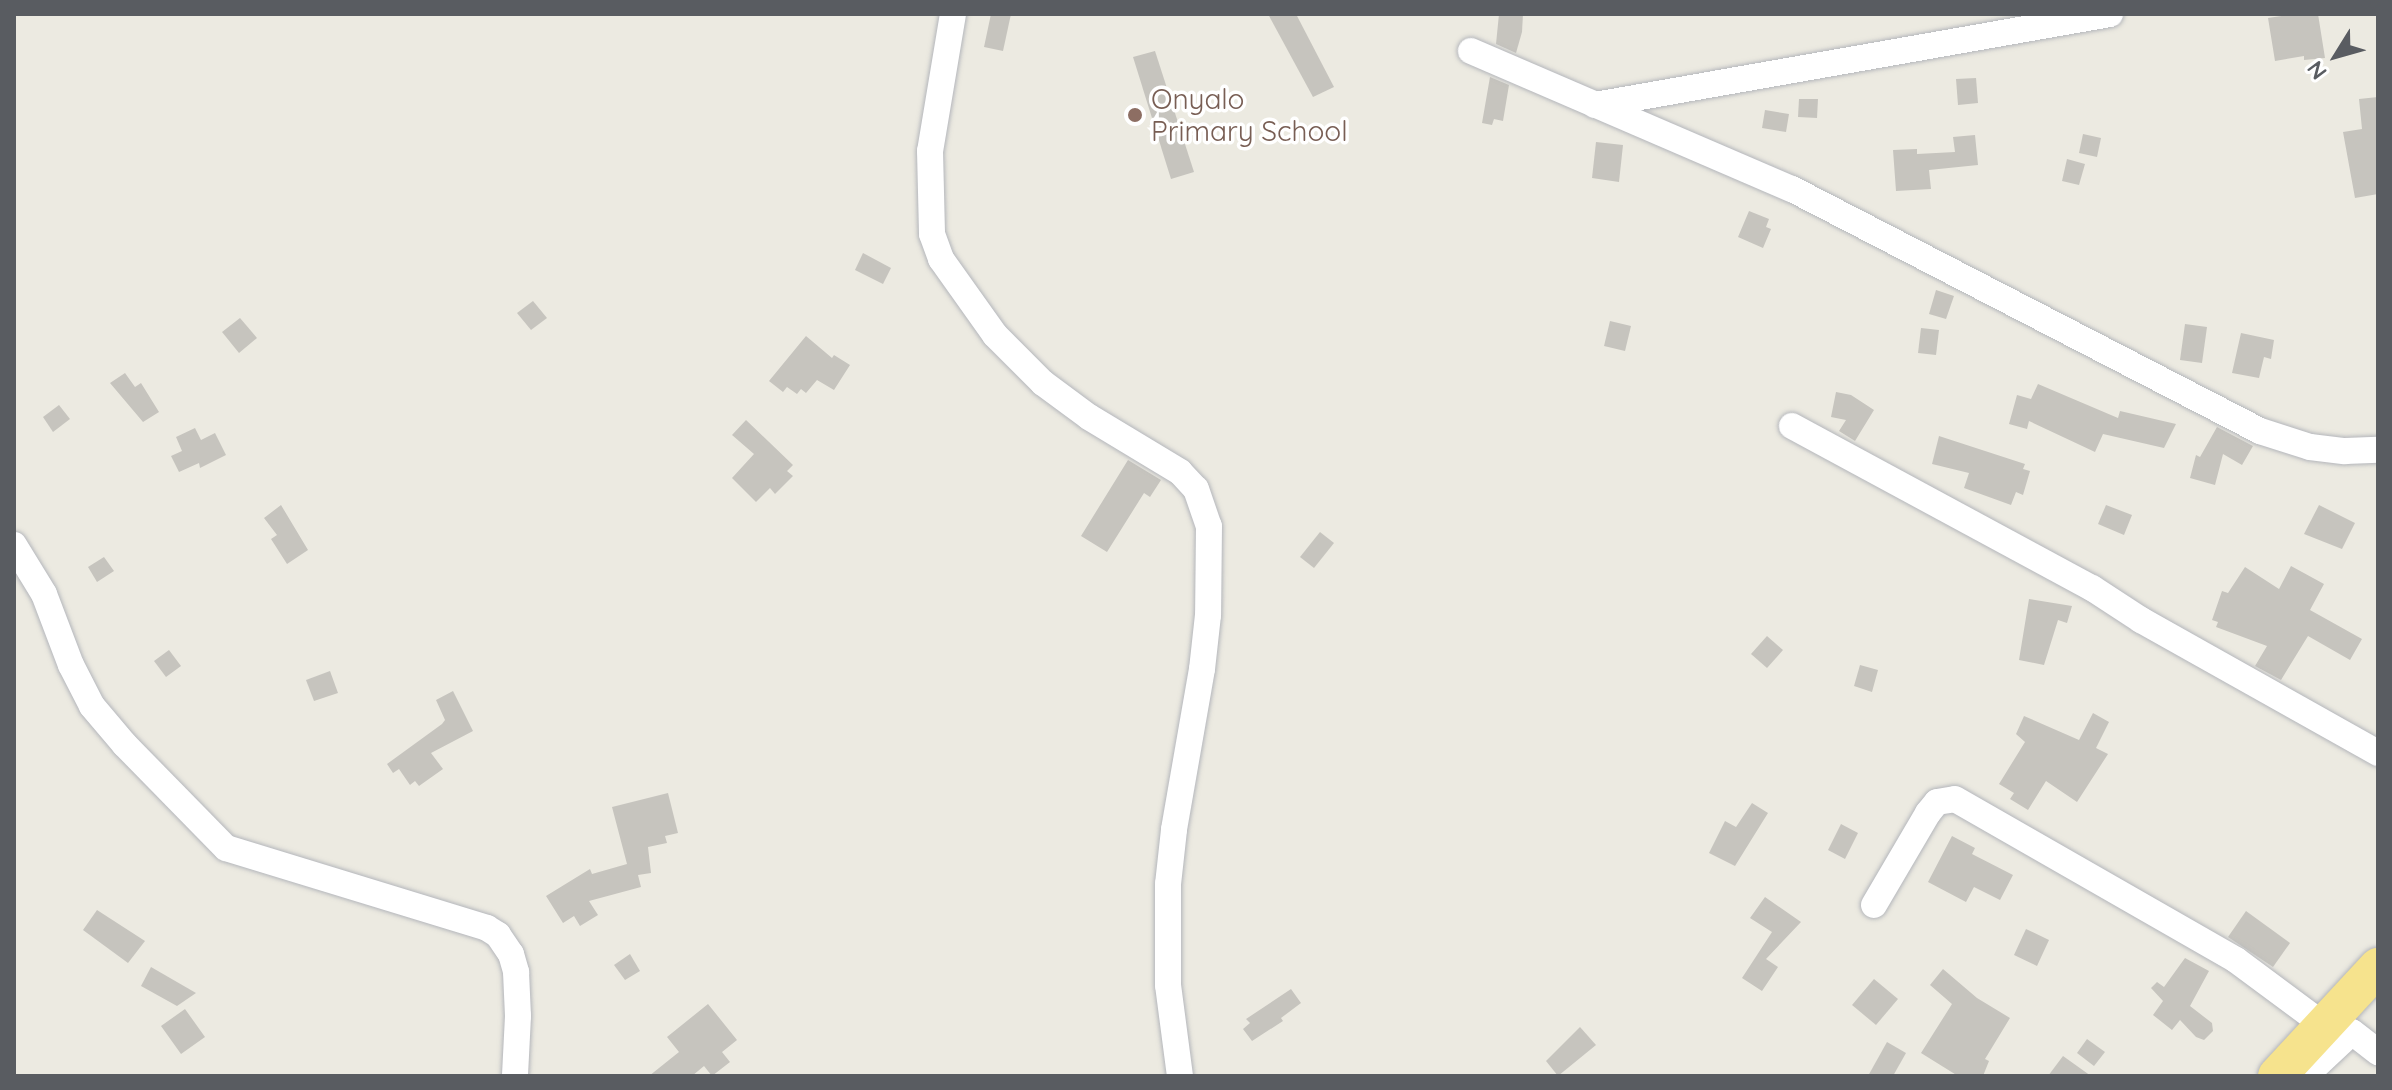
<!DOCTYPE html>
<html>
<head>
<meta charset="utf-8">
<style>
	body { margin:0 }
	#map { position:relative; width:2392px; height:1090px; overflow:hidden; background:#eceae1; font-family:Quicksand,sans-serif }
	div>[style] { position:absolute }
	.building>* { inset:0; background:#c6c4be }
	.roads { filter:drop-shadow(0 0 2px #b4b6bb) drop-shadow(0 0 2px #b4b6bb) }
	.minor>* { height:26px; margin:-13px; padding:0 13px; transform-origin:13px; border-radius:13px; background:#fff }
	.highway>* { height:38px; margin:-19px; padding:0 19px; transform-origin:19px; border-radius:19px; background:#f6e38d }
	.dots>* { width:22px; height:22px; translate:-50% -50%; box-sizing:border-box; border:4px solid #fff; border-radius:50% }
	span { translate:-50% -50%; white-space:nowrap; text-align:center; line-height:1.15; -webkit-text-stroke:7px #fff; paint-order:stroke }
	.education-label { font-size:28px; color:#785e54 }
	.left { translate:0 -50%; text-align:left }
	.frame { position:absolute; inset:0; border:16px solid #595c61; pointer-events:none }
	.north { position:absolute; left:2296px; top:16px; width:80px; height:80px; -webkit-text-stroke:6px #fff; paint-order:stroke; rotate:233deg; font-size:22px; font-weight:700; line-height:32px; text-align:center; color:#595c61 }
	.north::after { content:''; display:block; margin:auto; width:28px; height:36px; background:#595c61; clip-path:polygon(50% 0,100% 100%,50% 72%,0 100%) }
</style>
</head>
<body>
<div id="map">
	<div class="building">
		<i style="clip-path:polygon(991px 14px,1011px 14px,1003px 51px,984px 47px)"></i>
		<i style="clip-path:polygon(1268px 14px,1296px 14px,1334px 87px,1313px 97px)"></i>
		<i style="clip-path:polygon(1499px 14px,1523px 14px,1522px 32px,1516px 53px,1496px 44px)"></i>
		<i style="clip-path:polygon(2294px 14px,2318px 14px,2325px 58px,2304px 60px,2304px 56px,2275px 61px,2268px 18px)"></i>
		<i style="clip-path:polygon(1155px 51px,1194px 172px,1171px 179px,1133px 57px)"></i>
		<i style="clip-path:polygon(1490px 77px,1509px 85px,1503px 121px,1494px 119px,1492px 125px,1482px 123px)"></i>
		<i style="clip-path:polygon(1976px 78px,1978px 103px,1958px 105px,1956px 79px)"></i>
		<i style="clip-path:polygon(2378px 97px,2378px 194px,2355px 198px,2343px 132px,2362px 129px,2359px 99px)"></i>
		<i style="clip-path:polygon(1799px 99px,1818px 99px,1817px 118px,1798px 117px)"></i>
		<i style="clip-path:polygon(1765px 110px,1789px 114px,1786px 132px,1762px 128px)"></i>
		<i style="clip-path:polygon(2083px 134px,2101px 138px,2097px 157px,2079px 153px)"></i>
		<i style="clip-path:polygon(1975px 135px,1978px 165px,1929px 170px,1931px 189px,1896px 191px,1893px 150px,1917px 149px,1917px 154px,1955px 152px,1953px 137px)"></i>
		<i style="clip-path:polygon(1596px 142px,1623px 145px,1619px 182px,1592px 178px)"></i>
		<i style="clip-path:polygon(2067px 159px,2085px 164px,2079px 185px,2062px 181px)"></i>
		<i style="clip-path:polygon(1749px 211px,1769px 219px,1766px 227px,1771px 229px,1763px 248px,1738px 237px)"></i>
		<i style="clip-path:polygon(863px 253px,891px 268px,883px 284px,855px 270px)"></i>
		<i style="clip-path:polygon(1936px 290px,1954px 296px,1946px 319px,1929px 314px)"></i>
		<i style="clip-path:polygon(533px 301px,547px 318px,531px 330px,517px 313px)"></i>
		<i style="clip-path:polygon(240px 318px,257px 338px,239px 353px,222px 332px)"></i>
		<i style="clip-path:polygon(1610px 321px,1631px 326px,1625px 351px,1604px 346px)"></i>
		<i style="clip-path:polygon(2185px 324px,2207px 327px,2202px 363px,2180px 360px)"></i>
		<i style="clip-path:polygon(1921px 328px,1939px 330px,1936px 355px,1918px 353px)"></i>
		<i style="clip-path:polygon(2241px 333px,2274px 340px,2271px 359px,2264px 357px,2259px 378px,2232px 373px)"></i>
		<i style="clip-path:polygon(806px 336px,832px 358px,834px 355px,850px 365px,834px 390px,817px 380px,806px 393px,801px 389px,797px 394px,787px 387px,783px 392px,769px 381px)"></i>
		<i style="clip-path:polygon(125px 373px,135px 387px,141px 383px,159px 412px,143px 422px,110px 383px)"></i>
		<i style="clip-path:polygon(2038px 384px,2118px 418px,2120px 411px,2176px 424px,2164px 448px,2103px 434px,2095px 452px,2029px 421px,2027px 429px,2009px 424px,2017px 395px,2031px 399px)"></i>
		<i style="clip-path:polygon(1836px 392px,1851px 395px,1874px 410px,1855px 441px,1839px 431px,1846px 420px,1831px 417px)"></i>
		<i style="clip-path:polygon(59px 405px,70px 419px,53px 432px,43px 417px)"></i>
		<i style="clip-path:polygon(746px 420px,793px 465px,787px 471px,793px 476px,775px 494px,770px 488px,756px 502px,732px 478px,754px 454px,732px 435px)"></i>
		<i style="clip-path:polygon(2217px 427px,2253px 446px,2242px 465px,2223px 454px,2215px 485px,2190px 478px,2196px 455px,2200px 457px)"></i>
		<i style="clip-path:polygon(195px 428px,201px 440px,215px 433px,226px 455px,200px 468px,199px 463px,179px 472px,171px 456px,182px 451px,176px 437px)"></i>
		<i style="clip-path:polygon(1939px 436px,2025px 464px,2023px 469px,2030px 471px,2023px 495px,2016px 492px,2011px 505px,1964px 488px,1969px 473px,1932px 464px)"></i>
		<i style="clip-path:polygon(1128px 460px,1161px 480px,1150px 497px,1144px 493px,1107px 552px,1081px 536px)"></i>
		<i style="clip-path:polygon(281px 505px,308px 550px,287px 564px,271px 539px,277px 535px,264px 518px)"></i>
		<i style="clip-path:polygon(2106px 505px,2132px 515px,2124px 535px,2098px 524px)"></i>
		<i style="clip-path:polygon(2319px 505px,2355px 523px,2342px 549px,2304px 534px)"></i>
		<i style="clip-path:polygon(1320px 532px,1334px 543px,1314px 568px,1300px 557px)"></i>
		<i style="clip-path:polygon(104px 557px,114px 571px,97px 582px,88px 567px)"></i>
		<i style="clip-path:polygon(2291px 566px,2324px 584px,2310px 610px,2362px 639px,2350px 660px,2308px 636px,2281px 680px,2255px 666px,2267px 646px,2216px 627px,2218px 622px,2212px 620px,2222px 591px,2228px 593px,2245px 567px,2279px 589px)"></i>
		<i style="clip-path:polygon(2029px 599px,2072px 606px,2067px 623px,2058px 620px,2044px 665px,2019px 660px)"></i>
		<i style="clip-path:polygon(1767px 636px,1783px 650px,1767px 668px,1751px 654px)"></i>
		<i style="clip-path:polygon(169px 650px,181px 666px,166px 677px,154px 661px)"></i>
		<i style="clip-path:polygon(1860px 665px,1878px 670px,1872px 692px,1854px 686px)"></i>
		<i style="clip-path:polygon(330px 671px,338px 693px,314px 701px,306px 680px)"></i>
		<i style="clip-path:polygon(453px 691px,473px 731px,431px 753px,443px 769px,419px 786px,415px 781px,410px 785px,399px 769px,393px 773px,387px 764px,442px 724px,445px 720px,436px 700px)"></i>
		<i style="clip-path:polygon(2093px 713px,2109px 722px,2096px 748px,2108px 754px,2077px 802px,2046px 781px,2028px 810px,2010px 799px,2014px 793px,1999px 784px,2025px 742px,2016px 734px,2024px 716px,2079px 740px)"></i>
		<i style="clip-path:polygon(668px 793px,678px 833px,665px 836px,667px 843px,648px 847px,651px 873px,638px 875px,641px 887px,589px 901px,598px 915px,580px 926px,574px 916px,563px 923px,546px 896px,590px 869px,592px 874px,627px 864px,612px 807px)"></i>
		<i style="clip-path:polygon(1752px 803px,1768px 813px,1735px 866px,1709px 853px,1725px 821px,1736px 827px)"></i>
		<i style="clip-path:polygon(1841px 824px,1858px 833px,1845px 859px,1828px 850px)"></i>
		<i style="clip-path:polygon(1952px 836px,1975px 848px,1972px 854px,2013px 875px,2000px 900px,1974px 887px,1966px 902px,1928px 882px)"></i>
		<i style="clip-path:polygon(1765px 897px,1801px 922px,1766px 959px,1778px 967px,1762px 991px,1742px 978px,1772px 932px,1750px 918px)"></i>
		<i style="clip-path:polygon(97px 910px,145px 941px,128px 963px,83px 930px)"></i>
		<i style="clip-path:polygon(2246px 911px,2290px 943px,2273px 967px,2228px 937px)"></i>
		<i style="clip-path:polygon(2026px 929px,2049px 940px,2037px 966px,2014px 955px)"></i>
		<i style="clip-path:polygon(630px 954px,640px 971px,625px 980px,614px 965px)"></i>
		<i style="clip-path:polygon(2185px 958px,2209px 971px,2190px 1006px,2212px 1023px,2213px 1031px,2204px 1040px,2196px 1037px,2180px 1020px,2172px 1030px,2153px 1015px,2163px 1001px,2151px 988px,2157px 982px,2164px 987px)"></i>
		<i style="clip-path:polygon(151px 967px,196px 993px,177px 1006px,141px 986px)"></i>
		<i style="clip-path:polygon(1943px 969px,1977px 998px,2010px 1018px,1985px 1059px,1989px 1061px,1983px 1076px,1958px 1076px,1921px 1053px,1952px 1004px,1930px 985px)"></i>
		<i style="clip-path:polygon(1874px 979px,1898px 999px,1876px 1025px,1852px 1005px)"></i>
		<i style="clip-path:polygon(1291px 989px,1301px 1003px,1281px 1018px,1283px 1021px,1252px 1041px,1243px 1029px,1250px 1023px,1246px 1019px)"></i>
		<i style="clip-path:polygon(708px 1004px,737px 1040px,722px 1052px,730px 1062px,712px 1076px,704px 1066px,692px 1076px,649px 1076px,679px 1052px,667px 1037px)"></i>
		<i style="clip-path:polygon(185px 1009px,205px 1037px,181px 1054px,161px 1026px)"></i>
		<i style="clip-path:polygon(1580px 1027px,1596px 1045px,1558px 1076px,1546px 1061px)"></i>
		<i style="clip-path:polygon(2087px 1039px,2105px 1052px,2094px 1066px,2077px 1053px)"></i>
		<i style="clip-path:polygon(1887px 1042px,1906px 1053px,1893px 1076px,1868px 1076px)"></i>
		<i style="clip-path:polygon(2063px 1056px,2091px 1076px,2048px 1076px)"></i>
	</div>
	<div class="roads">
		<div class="minor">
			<i style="left:953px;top:14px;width:139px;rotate:99.5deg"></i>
			<i style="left:930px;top:151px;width:83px;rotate:88.6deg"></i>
			<i style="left:932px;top:234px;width:27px;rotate:70deg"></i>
			<i style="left:941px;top:259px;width:93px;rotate:54.6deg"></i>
			<i style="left:995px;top:335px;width:68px;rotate:45deg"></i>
			<i style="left:1043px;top:383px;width:57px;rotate:36.5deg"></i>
			<i style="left:1089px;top:417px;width:106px;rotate:31.1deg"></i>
			<i style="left:1180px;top:472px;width:23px;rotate:47deg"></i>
			<i style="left:1196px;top:489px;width:39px;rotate:71deg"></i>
			<i style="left:1209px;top:526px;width:89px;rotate:90.6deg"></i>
			<i style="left:1208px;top:615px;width:54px;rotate:96.3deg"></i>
			<i style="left:1202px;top:669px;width:163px;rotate:99.9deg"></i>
			<i style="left:1174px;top:830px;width:54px;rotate:96.3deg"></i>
			<i style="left:1168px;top:884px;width:101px;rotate:90deg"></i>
			<i style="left:1168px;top:985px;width:92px;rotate:82.5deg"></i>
			<i style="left:1471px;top:51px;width:349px;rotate:23.3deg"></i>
			<i style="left:1792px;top:189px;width:527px;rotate:27.34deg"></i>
			<i style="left:2260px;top:431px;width:52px;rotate:17.7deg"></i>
			<i style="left:2310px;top:447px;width:35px;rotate:7deg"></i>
			<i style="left:2345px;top:451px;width:33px;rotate:-2deg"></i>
			<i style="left:1595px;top:105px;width:523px;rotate:-10.02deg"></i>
			<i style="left:1792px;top:426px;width:341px;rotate:28.4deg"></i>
			<i style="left:2092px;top:588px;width:59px;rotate:33.1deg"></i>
			<i style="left:2141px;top:620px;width:272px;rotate:29.3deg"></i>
			<i style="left:14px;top:545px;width:57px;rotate:58.5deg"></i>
			<i style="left:44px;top:594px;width:76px;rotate:69.2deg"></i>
			<i style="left:71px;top:665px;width:46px;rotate:62.9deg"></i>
			<i style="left:92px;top:706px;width:51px;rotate:49.8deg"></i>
			<i style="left:125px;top:745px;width:144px;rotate:45.6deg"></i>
			<i style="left:226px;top:848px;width:273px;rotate:17deg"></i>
			<i style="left:487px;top:928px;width:13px;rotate:32deg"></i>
			<i style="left:498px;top:935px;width:23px;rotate:56deg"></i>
			<i style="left:511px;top:954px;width:19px;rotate:74deg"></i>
			<i style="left:516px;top:972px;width:44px;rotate:87.4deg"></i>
			<i style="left:518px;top:1016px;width:60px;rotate:92.9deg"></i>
			<i style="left:1874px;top:905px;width:107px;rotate:-59.6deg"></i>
			<i style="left:1928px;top:813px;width:14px;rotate:-51deg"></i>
			<i style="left:1937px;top:802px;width:18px;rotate:-9deg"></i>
			<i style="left:1955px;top:799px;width:324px;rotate:29.8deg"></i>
			<i style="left:2236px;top:960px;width:111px;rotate:36.6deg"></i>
			<i style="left:2305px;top:1076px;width:64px;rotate:-43.1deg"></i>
			<i style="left:2352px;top:1032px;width:33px;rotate:38deg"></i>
		</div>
		<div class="highway">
			<i style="left:2277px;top:1076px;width:149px;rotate:-47.2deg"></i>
		</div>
	</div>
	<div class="dots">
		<i style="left:1135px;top:115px;background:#8d6e63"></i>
	</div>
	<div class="education-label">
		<span class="left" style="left:1151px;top:115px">Onyalo<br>Primary School</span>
	</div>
	<div class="frame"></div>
	<div class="north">N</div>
</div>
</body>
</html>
